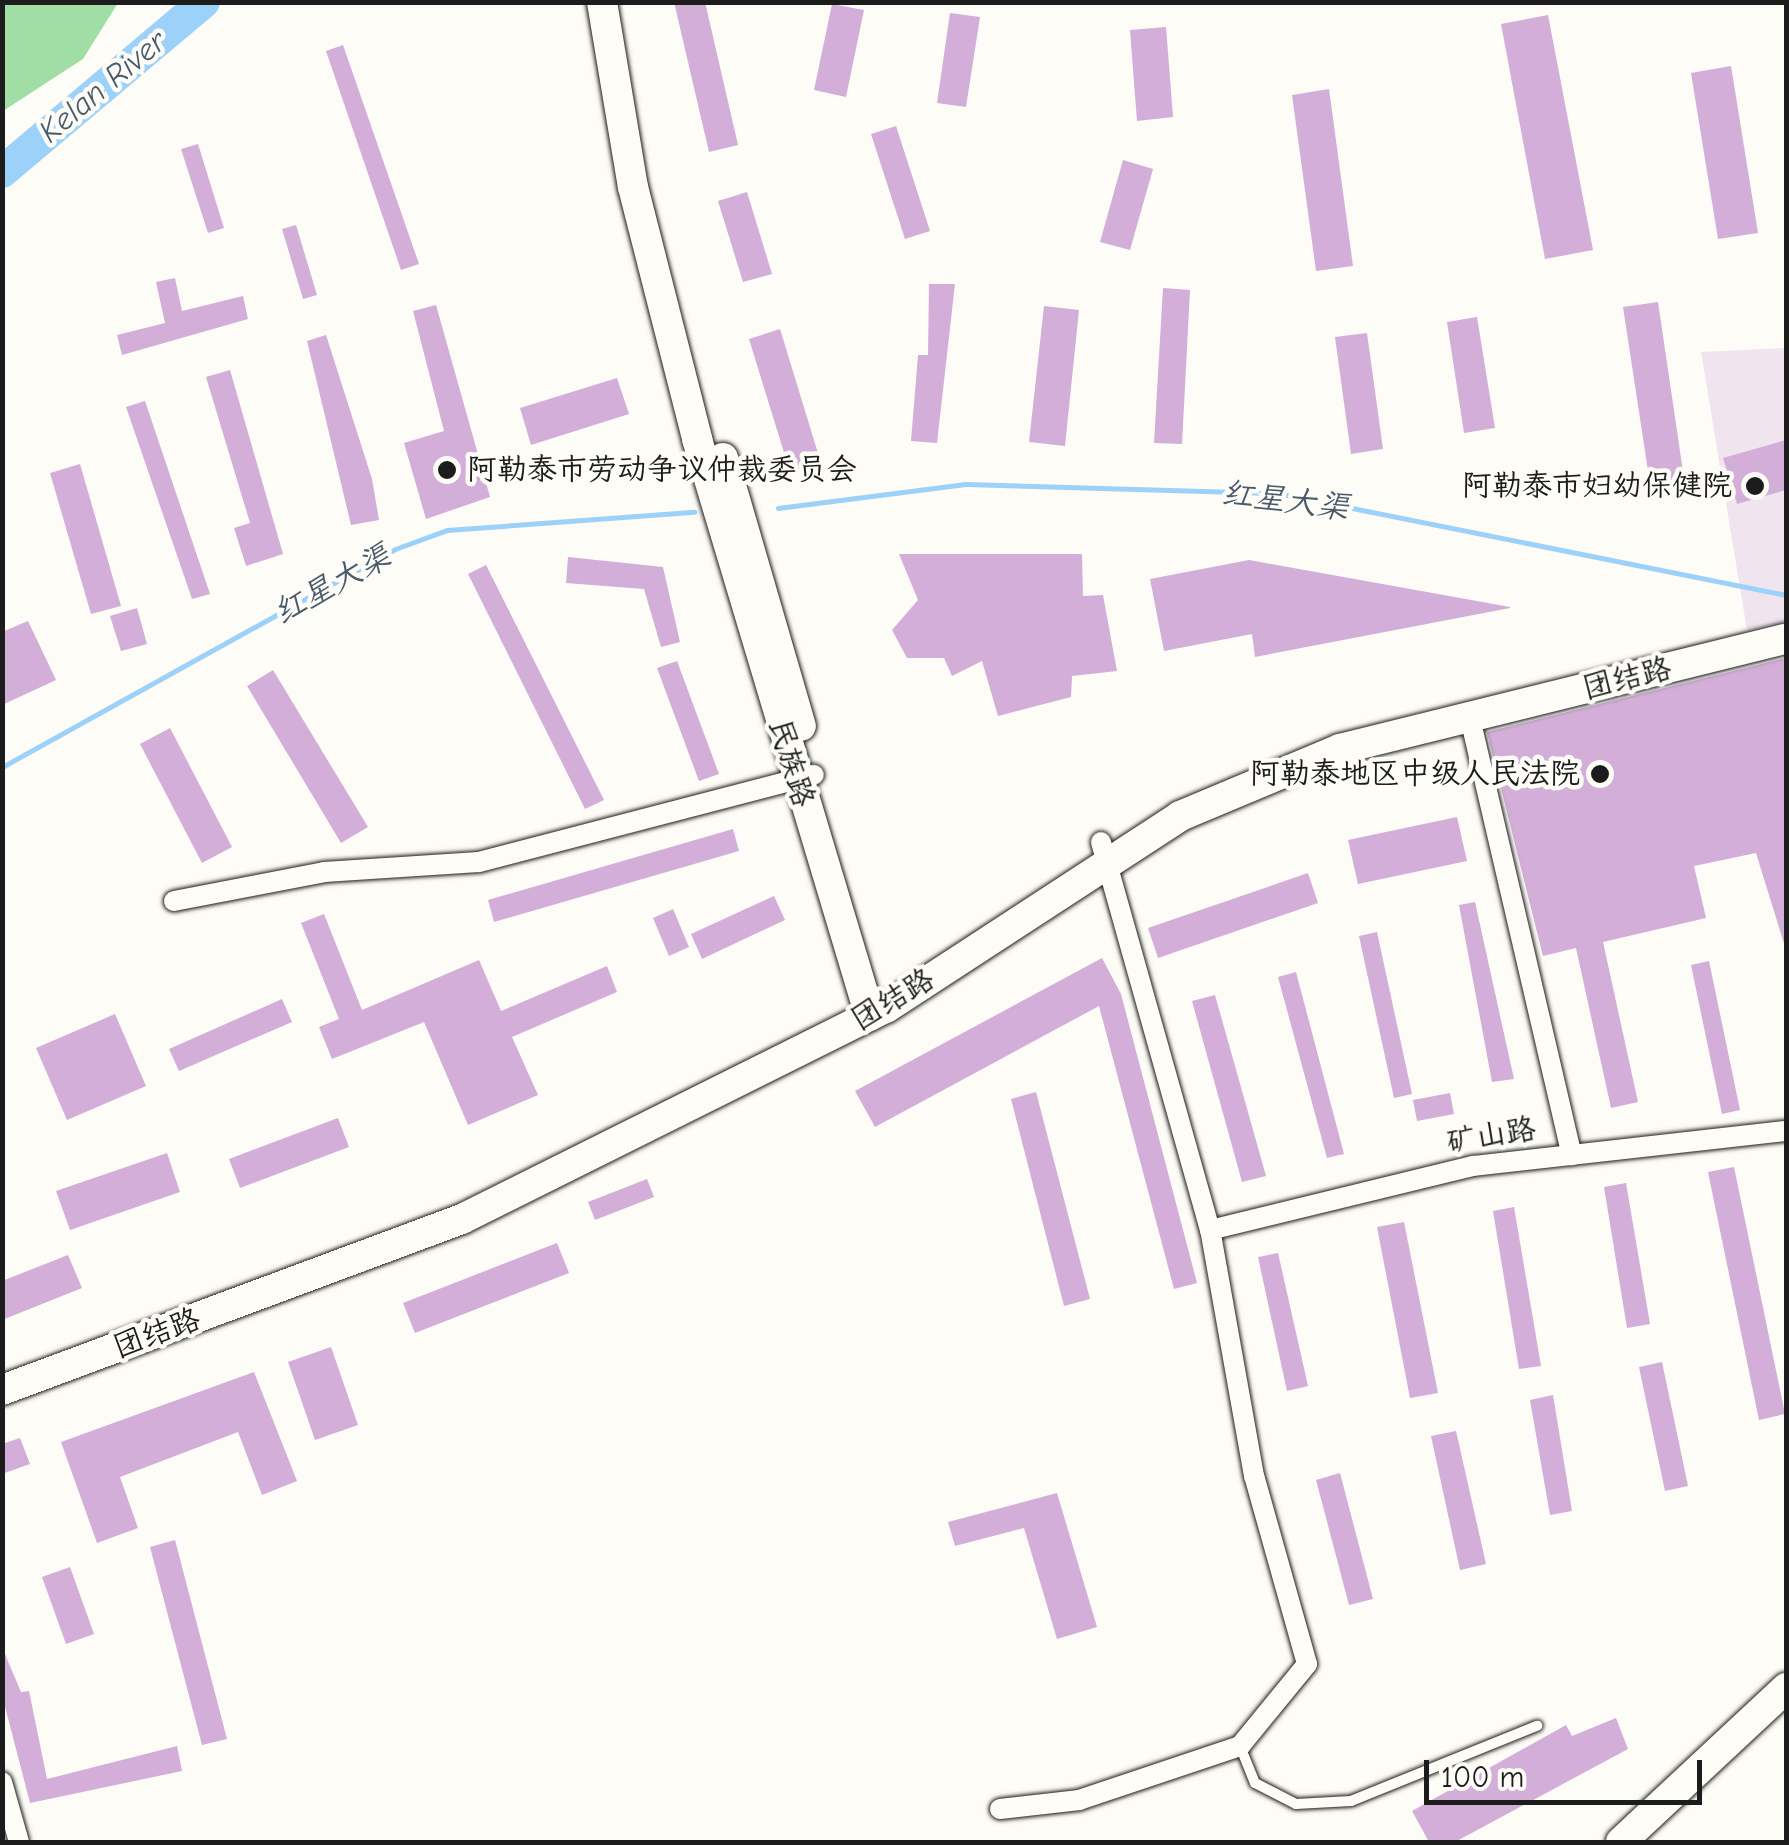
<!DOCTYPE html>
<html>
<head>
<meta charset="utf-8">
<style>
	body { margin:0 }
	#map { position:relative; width:1789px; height:1845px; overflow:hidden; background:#fdfcf7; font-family:"Comic Neue","LXGW WenKai TC",sans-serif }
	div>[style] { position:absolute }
	.built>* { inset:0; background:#f0e5ee }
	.green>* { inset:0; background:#a0dea5 }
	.stream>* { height:5px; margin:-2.5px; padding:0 2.5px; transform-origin:2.5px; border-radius:2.5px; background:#9cd1fa }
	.river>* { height:32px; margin:-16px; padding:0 16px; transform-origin:16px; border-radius:16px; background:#9cd1fa }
	.building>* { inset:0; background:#d2aed8 }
	.roads { filter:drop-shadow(0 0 2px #1c1c1c) drop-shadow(0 0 2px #1c1c1c) }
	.lane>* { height:10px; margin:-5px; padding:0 5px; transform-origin:5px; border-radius:5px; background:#fdfcf7 }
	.street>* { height:20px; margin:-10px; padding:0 10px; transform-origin:10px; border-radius:10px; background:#fdfcf7 }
	.secondary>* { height:30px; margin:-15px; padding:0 15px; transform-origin:15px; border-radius:15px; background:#fdfcf7 }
	.dots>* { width:28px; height:28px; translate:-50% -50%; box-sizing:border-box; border:5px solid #fdfcf7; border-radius:50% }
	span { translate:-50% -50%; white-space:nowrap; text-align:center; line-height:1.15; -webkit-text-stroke:9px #fdfcf7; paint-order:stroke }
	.poi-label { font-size:30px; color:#1c1c1c }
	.left { translate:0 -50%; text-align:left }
	.right { translate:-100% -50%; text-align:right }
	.street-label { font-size:30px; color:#1c1c1c }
	.water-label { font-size:32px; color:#495b6a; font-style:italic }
	.frame { position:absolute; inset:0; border:5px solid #1c1c1c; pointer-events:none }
	.scale { position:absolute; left:1424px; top:1760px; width:278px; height:45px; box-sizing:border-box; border:5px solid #1c1c1c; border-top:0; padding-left:12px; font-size:30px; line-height:35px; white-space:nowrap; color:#1c1c1c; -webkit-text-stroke:8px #fdfcf7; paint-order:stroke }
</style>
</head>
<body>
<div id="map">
	<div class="built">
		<i style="clip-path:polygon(1786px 348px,1786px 621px,1747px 630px,1701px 352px)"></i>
	</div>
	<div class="green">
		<i style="clip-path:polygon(3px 2px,118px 2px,118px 3px,83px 59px,3px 111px)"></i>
	</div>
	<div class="stream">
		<i style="left:778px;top:508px;width:189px;rotate:-7.3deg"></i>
		<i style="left:965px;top:484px;width:312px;rotate:1.7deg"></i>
		<i style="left:1277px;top:493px;width:519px;rotate:11.33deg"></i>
		<i style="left:2px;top:767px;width:449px;rotate:-29deg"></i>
		<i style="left:395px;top:549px;width:55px;rotate:-20.1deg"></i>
		<i style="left:447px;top:530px;width:248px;rotate:-4.2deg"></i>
	</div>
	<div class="river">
		<i style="left:2px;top:172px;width:264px;rotate:-40.1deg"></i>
	</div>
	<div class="building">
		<i style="clip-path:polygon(674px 2px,705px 2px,738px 145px,709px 152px)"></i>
		<i style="clip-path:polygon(832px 4px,864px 10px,846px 97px,814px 90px)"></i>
		<i style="clip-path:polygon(950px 13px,980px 17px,966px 107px,937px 103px)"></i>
		<i style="clip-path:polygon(1548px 15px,1593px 250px,1545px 259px,1501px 24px)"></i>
		<i style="clip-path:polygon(1166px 27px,1173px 117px,1137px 121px,1130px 30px)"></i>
		<i style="clip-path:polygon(343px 45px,419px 264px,401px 270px,326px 51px)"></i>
		<i style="clip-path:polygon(1731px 66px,1758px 233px,1718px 239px,1691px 73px)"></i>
		<i style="clip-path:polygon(1329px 89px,1353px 266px,1316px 271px,1292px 95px)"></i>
		<i style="clip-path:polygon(896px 126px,930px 231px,905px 239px,871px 134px)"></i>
		<i style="clip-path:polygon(198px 144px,224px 228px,208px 233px,181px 149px)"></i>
		<i style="clip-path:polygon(1123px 160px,1153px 169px,1130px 250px,1100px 242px)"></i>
		<i style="clip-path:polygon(747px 192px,772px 274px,743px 282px,718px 201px)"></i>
		<i style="clip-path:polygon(296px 225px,317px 295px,303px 299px,282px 229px)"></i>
		<i style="clip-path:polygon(175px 278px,182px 311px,243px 296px,248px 319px,122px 355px,117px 335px,165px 323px,156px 282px)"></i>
		<i style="clip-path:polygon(929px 284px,955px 284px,937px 443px,911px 441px,918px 355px,928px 355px)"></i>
		<i style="clip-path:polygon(1163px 288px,1190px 290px,1182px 444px,1154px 443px)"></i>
		<i style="clip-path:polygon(1658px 302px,1686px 492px,1652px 497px,1623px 307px)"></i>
		<i style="clip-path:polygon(436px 305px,490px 497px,426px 519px,404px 443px,444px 431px,413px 311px)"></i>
		<i style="clip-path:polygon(1044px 306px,1079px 310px,1065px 446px,1029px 442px)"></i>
		<i style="clip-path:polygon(1477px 317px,1495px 428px,1464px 433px,1447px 322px)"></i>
		<i style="clip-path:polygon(780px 329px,821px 463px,790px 472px,749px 339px)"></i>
		<i style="clip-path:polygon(1367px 333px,1383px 449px,1351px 454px,1335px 337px)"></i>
		<i style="clip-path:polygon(326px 335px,372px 479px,379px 520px,351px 525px,307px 341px)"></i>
		<i style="clip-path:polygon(230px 370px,283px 554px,246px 566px,234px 528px,250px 523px,206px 377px)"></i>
		<i style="clip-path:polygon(617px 378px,629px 414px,531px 445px,520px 408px)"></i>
		<i style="clip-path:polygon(145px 401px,210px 594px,192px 599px,126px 407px)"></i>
		<i style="clip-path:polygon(1786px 440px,1786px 490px,1737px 504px,1723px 458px)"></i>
		<i style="clip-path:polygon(80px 464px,121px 606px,91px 614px,50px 473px)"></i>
		<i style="clip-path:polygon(899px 554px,1082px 554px,1083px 596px,1103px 595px,1117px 671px,1072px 676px,1071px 697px,998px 716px,982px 661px,952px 676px,944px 658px,907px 658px,892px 630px,918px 600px)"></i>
		<i style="clip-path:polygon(568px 557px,663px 567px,680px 642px,661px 647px,644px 589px,566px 583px)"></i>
		<i style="clip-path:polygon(1249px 560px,1510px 607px,1510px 608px,1255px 657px,1252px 634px,1164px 651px,1150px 579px)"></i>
		<i style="clip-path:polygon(486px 565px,604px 800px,585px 809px,468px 574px)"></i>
		<i style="clip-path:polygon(137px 608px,147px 644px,121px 651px,110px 616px)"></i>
		<i style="clip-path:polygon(28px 621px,56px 680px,2px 705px,2px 632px)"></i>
		<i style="clip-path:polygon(1786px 658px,1786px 950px,1756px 853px,1694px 866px,1706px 918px,1603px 942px,1638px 1102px,1611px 1108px,1576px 948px,1543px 956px,1487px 732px)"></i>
		<i style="clip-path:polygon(677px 661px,719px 774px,699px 781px,657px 668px)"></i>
		<i style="clip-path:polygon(273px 670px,368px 827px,341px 843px,247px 686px)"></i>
		<i style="clip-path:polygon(170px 728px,232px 847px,202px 863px,140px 744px)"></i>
		<i style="clip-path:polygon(1457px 817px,1467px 861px,1358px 884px,1348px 840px)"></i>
		<i style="clip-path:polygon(733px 829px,739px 851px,494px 922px,488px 900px)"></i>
		<i style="clip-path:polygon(1308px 873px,1318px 903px,1158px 958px,1148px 928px)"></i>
		<i style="clip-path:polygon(774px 896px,785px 920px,702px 959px,691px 934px)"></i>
		<i style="clip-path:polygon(1475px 902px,1514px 1079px,1492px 1082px,1459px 905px)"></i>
		<i style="clip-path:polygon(673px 909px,689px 947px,669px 956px,653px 918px)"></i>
		<i style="clip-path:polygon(324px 914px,362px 1010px,479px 960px,501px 1011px,607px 966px,617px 992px,512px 1037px,538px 1095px,468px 1125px,424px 1022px,332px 1059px,319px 1027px,339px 1019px,301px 923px)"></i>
		<i style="clip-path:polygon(1377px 932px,1412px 1094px,1394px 1098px,1359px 936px)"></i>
		<i style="clip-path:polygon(1102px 958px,1121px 994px,1197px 1283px,1174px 1289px,1099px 1006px,875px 1127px,855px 1091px)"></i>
		<i style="clip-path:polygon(1709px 961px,1740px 1110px,1722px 1114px,1691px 965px)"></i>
		<i style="clip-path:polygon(1296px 972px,1344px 1154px,1327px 1158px,1278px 977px)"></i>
		<i style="clip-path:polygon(1215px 995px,1266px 1176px,1242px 1182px,1192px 1001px)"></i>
		<i style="clip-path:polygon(282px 999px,292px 1022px,179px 1071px,169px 1049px)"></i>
		<i style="clip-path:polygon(115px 1014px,146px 1086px,67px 1120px,36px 1048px)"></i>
		<i style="clip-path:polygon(1036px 1092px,1090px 1299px,1064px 1306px,1011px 1099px)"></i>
		<i style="clip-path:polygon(1450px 1093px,1454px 1114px,1417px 1121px,1413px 1100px)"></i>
		<i style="clip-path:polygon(338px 1118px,349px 1147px,240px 1188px,229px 1159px)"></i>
		<i style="clip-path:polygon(167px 1153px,180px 1192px,70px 1230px,56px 1191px)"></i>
		<i style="clip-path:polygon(1734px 1167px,1785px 1414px,1759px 1420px,1708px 1172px)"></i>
		<i style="clip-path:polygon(647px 1179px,654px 1197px,595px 1220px,588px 1202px)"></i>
		<i style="clip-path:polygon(1626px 1183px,1650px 1324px,1627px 1328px,1604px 1187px)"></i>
		<i style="clip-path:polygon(1514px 1207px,1541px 1366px,1519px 1369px,1493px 1211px)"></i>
		<i style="clip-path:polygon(1404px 1222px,1438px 1393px,1410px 1398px,1377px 1227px)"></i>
		<i style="clip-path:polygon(557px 1243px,569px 1273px,415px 1333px,403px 1303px)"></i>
		<i style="clip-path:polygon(1278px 1253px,1308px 1386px,1287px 1391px,1258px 1257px)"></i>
		<i style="clip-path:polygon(68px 1255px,82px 1288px,2px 1320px,2px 1281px)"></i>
		<i style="clip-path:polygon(331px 1347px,358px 1425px,315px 1440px,288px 1362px)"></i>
		<i style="clip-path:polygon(1662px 1362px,1688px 1486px,1665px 1491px,1639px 1367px)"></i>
		<i style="clip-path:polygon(254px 1372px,297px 1481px,262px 1495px,238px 1432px,120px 1477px,138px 1528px,97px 1543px,61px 1442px)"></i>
		<i style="clip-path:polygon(1553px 1395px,1572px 1511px,1550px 1515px,1530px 1400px)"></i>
		<i style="clip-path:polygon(1456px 1431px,1486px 1564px,1460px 1570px,1431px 1436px)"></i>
		<i style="clip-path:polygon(20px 1438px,30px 1464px,2px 1474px,2px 1444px)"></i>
		<i style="clip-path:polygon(1340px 1473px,1373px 1599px,1349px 1605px,1316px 1480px)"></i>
		<i style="clip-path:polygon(1057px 1493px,1097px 1627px,1057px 1639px,1024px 1528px,955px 1546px,948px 1522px)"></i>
		<i style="clip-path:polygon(175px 1540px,227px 1739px,202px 1745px,150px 1547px)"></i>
		<i style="clip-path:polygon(70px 1567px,94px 1634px,66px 1644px,42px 1577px)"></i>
		<i style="clip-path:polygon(2px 1647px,21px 1692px,29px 1691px,47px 1779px,177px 1746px,182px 1771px,30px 1803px,2px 1695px)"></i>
		<i style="clip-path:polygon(1616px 1718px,1628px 1749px,1455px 1842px,1429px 1842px,1412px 1811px,1566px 1725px,1572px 1736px)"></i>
	</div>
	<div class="roads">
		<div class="lane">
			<i style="left:1240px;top:1746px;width:40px;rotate:68deg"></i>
			<i style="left:1255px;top:1783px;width:46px;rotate:27.1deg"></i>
			<i style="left:1296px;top:1804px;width:55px;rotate:-3.1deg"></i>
			<i style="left:1351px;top:1801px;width:201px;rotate:-22deg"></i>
		</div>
		<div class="street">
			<i style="left:1470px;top:718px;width:449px;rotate:76.9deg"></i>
			<i style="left:174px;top:901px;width:153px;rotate:-10.9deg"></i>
			<i style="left:324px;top:872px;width:155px;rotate:-3.7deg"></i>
			<i style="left:479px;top:862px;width:346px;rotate:-14.6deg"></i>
			<i style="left:1210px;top:1230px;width:271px;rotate:-13.7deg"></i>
			<i style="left:1473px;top:1166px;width:315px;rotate:-6.4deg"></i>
			<i style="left:2px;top:1782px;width:62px;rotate:74.2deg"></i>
			<i style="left:1000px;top:1809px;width:80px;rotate:-6.5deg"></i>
			<i style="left:1079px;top:1800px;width:170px;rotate:-18.5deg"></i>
			<i style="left:1240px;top:1746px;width:106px;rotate:-50.7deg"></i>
			<i style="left:1307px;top:1664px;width:195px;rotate:-105.7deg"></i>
			<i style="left:1254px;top:1476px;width:250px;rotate:-100.1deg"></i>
			<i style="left:1210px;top:1230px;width:403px;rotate:-105.7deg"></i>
		</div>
		<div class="secondary">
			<i style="left:602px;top:2px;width:188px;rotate:80.5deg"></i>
			<i style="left:633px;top:187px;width:260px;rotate:75.7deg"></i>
			<i style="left:697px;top:439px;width:602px;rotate:73.31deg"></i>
			<i style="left:723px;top:458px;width:279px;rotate:73.8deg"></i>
			<i style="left:2px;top:1390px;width:491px;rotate:-20.4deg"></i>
			<i style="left:462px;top:1219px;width:474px;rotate:-26.5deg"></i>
			<i style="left:886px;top:1008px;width:351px;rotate:-33.1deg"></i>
			<i style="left:1180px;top:816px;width:173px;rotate:-22.7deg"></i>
			<i style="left:1340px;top:749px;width:459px;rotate:-13.9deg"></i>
			<i style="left:1621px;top:1842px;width:226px;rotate:-43deg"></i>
		</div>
	</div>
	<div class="dots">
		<i style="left:447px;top:470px;background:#1c1c1c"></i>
		<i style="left:1755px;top:486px;background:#1c1c1c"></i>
		<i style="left:1600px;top:774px;background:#1c1c1c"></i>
	</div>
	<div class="poi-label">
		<span class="left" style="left:467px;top:470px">阿勒泰市劳动争议仲裁委员会</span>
		<span class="right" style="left:1732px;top:486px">阿勒泰市妇幼保健院</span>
		<span class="right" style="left:1580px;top:774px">阿勒泰地区中级人民法院</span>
	</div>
	<div class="street-label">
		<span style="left:1627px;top:679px;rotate:-14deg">团结路</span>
		<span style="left:791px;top:763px;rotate:73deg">民族路</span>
		<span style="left:893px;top:1000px;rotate:-31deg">团结路</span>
		<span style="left:1491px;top:1136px;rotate:-9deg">矿山路</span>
		<span style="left:157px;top:1334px;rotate:-20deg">团结路</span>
	</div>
	<div class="water-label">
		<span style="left:103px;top:87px;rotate:-40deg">Kelan River</span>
		<span style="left:1285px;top:501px;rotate:7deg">红星大渠</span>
		<span style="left:332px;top:585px;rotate:-29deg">红星大渠</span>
	</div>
	<div class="frame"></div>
	<div class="scale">100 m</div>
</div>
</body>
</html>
